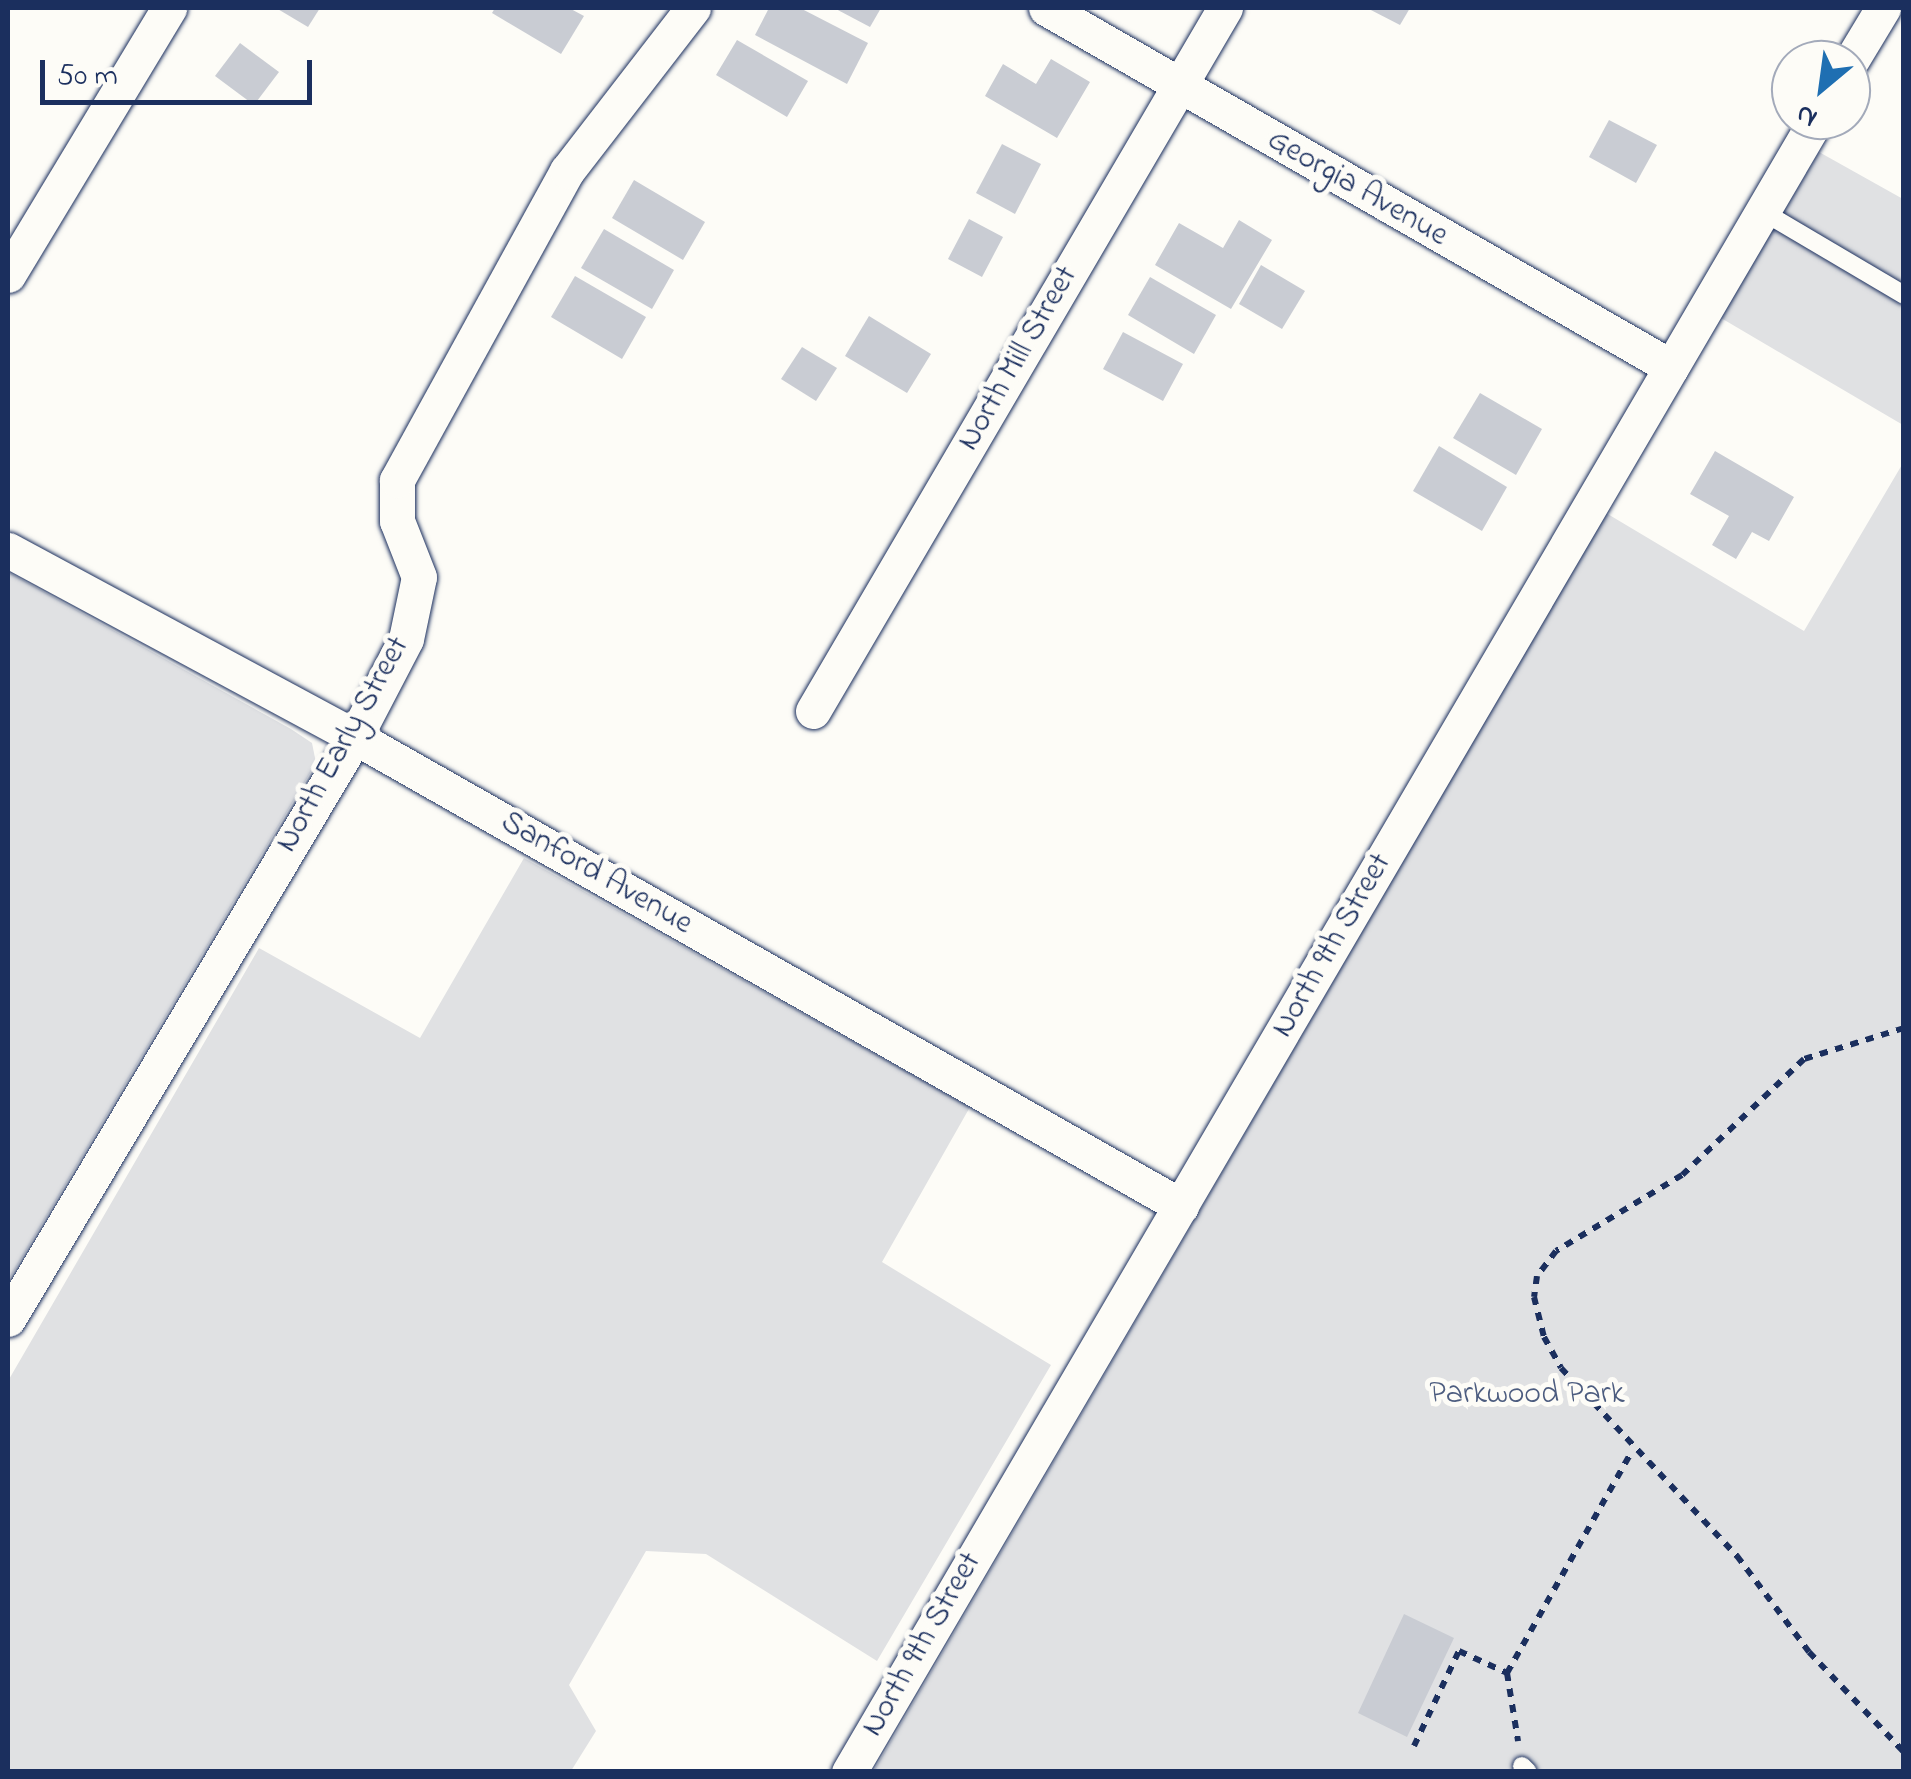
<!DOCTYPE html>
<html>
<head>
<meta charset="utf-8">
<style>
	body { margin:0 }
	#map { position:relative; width:1911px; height:1779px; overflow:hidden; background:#fdfcf7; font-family:"Indie Flower",sans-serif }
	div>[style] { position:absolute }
	.green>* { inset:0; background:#e0e1e3 }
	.building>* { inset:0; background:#c9ccd3 }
	.path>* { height:6px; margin-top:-3px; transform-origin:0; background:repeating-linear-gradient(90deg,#1b2f5e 0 8px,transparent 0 16px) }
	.roads { filter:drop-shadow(0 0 2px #1b2f5e) drop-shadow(0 0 2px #1b2f5e) }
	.service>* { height:18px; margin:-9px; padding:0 9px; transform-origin:9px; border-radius:9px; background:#fdfcf7 }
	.minor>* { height:35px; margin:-17.5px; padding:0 17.5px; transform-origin:17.5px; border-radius:17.5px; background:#fdfcf7 }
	span { translate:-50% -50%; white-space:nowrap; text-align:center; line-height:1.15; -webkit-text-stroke:10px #fdfcf7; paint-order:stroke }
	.street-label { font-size:32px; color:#1b2f5e }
	.park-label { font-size:32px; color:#4c5c7f }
	.frame { position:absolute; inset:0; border:10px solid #1b2f5e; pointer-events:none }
	.north { position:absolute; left:1771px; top:40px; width:100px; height:100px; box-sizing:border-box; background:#fdfcf7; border:2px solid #a3aaba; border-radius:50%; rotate:209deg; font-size:28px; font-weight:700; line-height:40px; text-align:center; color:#1b2f5e }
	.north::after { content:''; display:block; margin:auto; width:35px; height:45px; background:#1f6fb2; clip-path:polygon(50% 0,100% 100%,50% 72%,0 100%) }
	.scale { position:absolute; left:40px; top:60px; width:272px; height:45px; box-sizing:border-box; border:5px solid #1b2f5e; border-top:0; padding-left:12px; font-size:30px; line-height:35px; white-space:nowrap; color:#1b2f5e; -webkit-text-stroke:8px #fdfcf7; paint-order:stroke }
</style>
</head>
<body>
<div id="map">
	<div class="green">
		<i style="clip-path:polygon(1819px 152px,1903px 199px,1903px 425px,1721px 318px)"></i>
		<i style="clip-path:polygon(1903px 463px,1903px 1771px,873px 1772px,1606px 513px,1804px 631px)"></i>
		<i style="clip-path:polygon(8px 572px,291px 729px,312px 743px,316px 763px,8px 1281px)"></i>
		<i style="clip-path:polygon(524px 858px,970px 1107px,882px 1262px,1051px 1365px,877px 1661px,706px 1554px,646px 1551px,569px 1685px,596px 1731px,571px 1771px,8px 1771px,8px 1381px,259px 948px,420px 1038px)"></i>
	</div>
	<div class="building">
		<i style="clip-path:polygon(276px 8px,320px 8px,308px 27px)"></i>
		<i style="clip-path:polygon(495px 8px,569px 8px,584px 16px,561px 54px,492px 13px)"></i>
		<i style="clip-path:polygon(769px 8px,800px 8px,868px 43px,847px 84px,755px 35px)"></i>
		<i style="clip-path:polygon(834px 8px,881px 8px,870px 27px)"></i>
		<i style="clip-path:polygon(1367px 8px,1410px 8px,1400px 25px)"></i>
		<i style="clip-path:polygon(737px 40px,808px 81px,787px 117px,716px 75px)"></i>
		<i style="clip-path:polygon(240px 43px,279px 72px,254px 105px,215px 76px)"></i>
		<i style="clip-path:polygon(1051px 59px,1090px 82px,1057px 138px,985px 96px,1003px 64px,1036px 84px)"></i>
		<i style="clip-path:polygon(1609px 120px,1657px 145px,1636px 183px,1589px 157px)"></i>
		<i style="clip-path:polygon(1002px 144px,1041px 164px,1015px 214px,976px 193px)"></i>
		<i style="clip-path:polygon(634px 180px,705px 222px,683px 260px,612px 218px)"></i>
		<i style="clip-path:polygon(969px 219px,1003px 237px,982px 277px,948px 259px)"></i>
		<i style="clip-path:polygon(1239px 220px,1272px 240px,1231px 309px,1155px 265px,1179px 223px,1223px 248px)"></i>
		<i style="clip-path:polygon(604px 229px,674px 270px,652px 309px,581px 268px)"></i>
		<i style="clip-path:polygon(1261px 265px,1305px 291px,1282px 329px,1239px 304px)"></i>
		<i style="clip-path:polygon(575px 276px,646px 317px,622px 359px,551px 317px)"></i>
		<i style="clip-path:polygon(1150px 277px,1216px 315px,1194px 354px,1128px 315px)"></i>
		<i style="clip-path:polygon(869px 316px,931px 354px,907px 393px,845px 356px)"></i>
		<i style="clip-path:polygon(1123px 332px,1183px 364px,1163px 401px,1103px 369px)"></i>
		<i style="clip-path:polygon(802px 347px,837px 368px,816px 401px,781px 379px)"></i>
		<i style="clip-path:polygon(1480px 393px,1542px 429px,1516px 475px,1453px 438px)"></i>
		<i style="clip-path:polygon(1439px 446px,1507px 487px,1482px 531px,1413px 491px)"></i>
		<i style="clip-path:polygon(1715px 451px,1794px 497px,1769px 541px,1752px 532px,1736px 559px,1712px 545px,1729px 516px,1690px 494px)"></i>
		<i style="clip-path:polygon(1404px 1614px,1454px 1638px,1407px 1737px,1358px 1713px)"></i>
	</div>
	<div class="path">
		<i style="left:1904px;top:1028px;width:105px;rotate:162.8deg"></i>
		<i style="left:1804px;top:1059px;width:168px;rotate:136.4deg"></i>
		<i style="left:1682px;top:1175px;width:147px;rotate:148.9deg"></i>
		<i style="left:1556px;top:1251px;width:31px;rotate:127deg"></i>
		<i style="left:1537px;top:1276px;width:21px;rotate:98deg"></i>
		<i style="left:1534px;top:1297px;width:41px;rotate:76deg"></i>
		<i style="left:1544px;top:1337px;width:35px;rotate:61deg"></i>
		<i style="left:1561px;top:1368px;width:258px;rotate:46.9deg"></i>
		<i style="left:1737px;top:1556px;width:120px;rotate:53.1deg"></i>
		<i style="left:1809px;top:1652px;width:138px;rotate:46.5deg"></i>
		<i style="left:1507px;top:1673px;width:69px;rotate:80.8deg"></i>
		<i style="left:1414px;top:1746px;width:105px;rotate:-64.7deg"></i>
		<i style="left:1459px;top:1651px;width:53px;rotate:24.6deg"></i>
		<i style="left:1507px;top:1673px;width:255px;rotate:-60.6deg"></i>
	</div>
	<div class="roads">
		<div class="service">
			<i style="left:1762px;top:211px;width:165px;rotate:30.6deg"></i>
			<i style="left:1522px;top:1766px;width:8px;rotate:45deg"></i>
		</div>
		<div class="minor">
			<i style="left:1046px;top:8px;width:721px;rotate:29.87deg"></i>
			<i style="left:1851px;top:61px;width:62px;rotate:-58.9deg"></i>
			<i style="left:8px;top:275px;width:312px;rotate:-58.9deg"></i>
			<i style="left:8px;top:550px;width:394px;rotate:28.3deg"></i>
			<i style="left:355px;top:737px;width:950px;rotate:29.59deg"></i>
			<i style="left:813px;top:711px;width:815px;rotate:-59.63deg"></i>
			<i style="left:8px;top:1319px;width:678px;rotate:-59.2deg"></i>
			<i style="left:355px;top:737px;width:110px;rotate:-62.5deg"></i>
			<i style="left:406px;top:639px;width:63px;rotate:-78.2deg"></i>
			<i style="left:419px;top:577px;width:60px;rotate:-111.4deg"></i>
			<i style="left:397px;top:521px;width:41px;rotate:-90deg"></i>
			<i style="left:397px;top:480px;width:353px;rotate:-61.2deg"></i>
			<i style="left:567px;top:171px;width:206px;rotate:-52.3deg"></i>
			<i style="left:849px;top:1772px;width:1914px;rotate:-59.66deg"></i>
		</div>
	</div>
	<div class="street-label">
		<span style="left:1357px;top:189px;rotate:30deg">Georgia Avenue</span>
		<span style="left:1019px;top:359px;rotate:-60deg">North Mill Street</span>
		<span style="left:344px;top:745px;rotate:-61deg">North Early Street</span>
		<span style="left:596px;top:874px;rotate:30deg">Sanford Avenue</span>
		<span style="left:1333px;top:946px;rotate:-60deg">North 9th Street</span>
		<span style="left:923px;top:1645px;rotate:-60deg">North 9th Street</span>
	</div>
	<div class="park-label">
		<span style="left:1527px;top:1395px">Parkwood Park</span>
	</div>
	<div class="frame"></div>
	<div class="north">N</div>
	<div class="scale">50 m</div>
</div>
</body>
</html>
